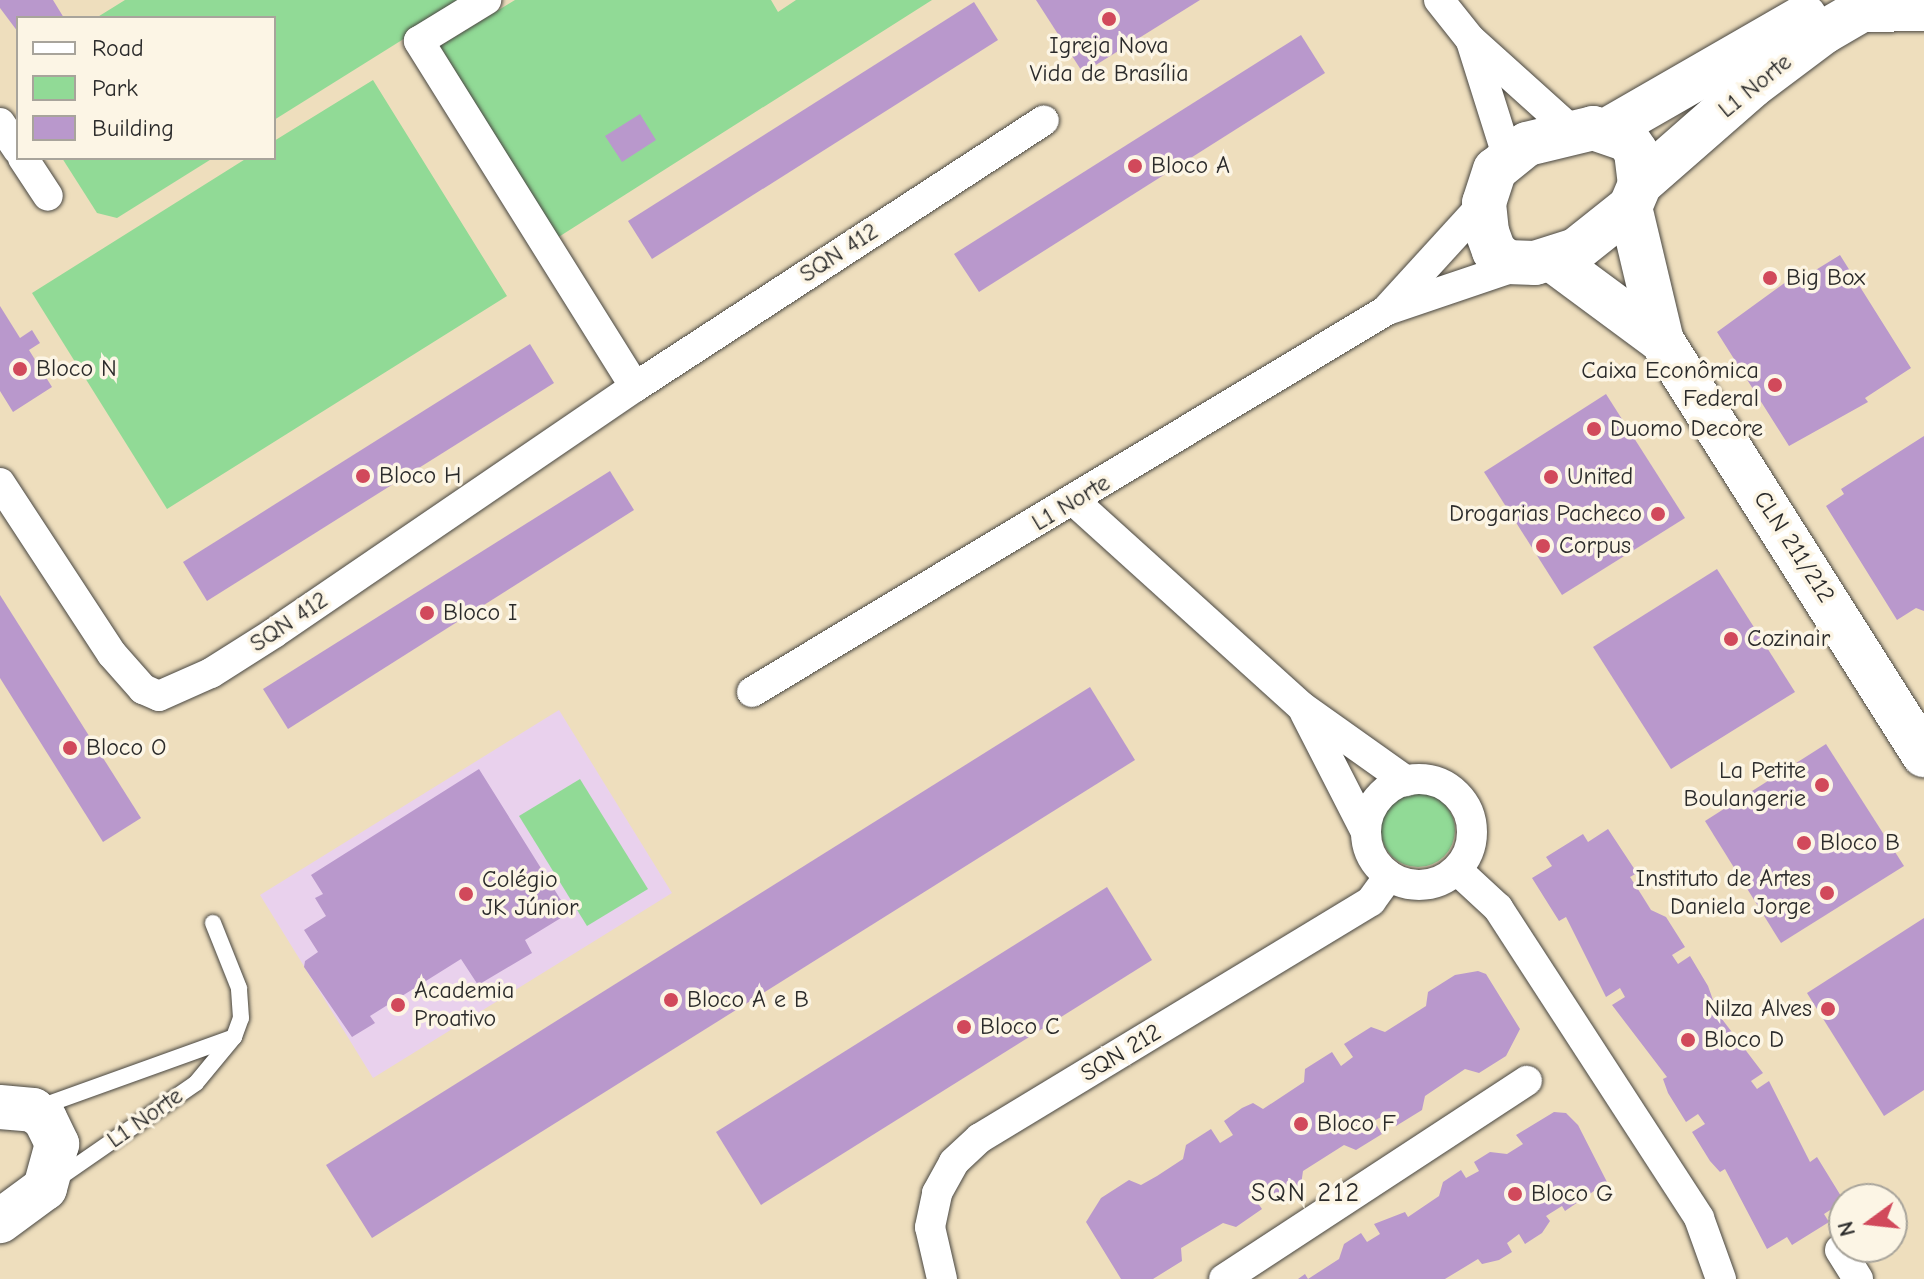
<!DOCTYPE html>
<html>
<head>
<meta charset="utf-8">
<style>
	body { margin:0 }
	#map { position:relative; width:1924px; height:1279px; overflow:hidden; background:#eedebd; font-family:"Comic Neue",sans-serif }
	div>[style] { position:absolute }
	.built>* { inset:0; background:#e9d1ed }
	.green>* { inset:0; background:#91da96 }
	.round { border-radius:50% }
	.building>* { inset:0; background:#b998cc }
	.roads { filter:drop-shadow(0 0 2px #484641) drop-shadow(0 0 2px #484641) }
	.lane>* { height:16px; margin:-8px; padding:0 8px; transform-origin:8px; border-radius:8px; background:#fff }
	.street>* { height:30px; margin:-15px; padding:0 15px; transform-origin:15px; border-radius:15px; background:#fff }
	.street>.ring { margin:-15px; padding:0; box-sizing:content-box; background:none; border:30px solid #fff; border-radius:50% }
	.secondary>* { height:44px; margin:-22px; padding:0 22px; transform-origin:22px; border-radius:22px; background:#fff }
	.dots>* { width:22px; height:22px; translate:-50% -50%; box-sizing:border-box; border:4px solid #fcf5e5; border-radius:50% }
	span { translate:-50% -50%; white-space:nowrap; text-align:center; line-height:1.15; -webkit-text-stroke:7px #fcf5e5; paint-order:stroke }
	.poi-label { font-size:24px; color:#2b2b2b }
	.left { translate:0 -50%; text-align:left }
	.right { translate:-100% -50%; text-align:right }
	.street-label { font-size:24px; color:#2b2b2b }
	.neighbourhood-label { font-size:26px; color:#2b2b2b; letter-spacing:2px }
	.legend { position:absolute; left:16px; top:16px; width:260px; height:144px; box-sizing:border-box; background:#fcf5e5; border:2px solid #a8a49b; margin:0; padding:10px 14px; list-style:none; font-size:24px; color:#2b2b2b }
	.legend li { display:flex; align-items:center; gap:16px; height:40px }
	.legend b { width:40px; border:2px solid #a8a49b }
	.north { position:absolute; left:1828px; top:1183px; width:80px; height:80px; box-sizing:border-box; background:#fcf5e5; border:2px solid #a8a49b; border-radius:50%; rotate:255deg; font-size:22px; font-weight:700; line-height:32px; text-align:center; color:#2b2b2b }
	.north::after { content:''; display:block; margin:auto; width:28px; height:36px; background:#d1495b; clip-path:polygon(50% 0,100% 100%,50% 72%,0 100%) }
</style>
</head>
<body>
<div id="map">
	<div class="built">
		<i style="clip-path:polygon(559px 710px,672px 893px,373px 1078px,260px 895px)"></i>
	</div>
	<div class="green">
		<i style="clip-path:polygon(125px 0,466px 0,274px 120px,274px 18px,96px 18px)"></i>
		<i style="clip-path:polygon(515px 0,771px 0,778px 12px,796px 0,932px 0,557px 238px,440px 46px)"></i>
		<i style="clip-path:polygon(373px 80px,507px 296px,167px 509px,32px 293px,247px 158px,274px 158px,274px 141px)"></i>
		<i style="clip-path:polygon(62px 158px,213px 158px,117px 218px,97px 213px)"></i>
		<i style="clip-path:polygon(580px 779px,648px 889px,587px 926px,519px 816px)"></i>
		<i class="round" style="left:1381px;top:793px;width:74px;height:74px"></i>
	</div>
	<div class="building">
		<i style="clip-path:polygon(0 0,53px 0,64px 18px,18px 18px,18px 32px,0 8px)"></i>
		<i style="clip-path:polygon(1036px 0,1200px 0,1083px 73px)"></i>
		<i style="clip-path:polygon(974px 2px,998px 40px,652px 259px,628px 221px)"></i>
		<i style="clip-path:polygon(1301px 35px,1325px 73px,979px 292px,954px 254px)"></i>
		<i style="clip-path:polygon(640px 114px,656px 140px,622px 162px,605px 136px)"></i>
		<i style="clip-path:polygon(1840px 255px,1911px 368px,1865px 398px,1868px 402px,1789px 446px,1717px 332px,1790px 279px,1793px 284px)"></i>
		<i style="clip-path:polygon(0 306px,20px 338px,32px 330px,40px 343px,29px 350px,52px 387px,13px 412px,0 391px)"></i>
		<i style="clip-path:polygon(530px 344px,554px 383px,207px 601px,183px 562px)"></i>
		<i style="clip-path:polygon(1606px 394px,1685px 518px,1562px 595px,1484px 472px)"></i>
		<i style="clip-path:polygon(1924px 436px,1924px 611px,1916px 608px,1897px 620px,1826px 506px,1844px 494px,1841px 489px)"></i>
		<i style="clip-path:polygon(610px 471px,634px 510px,288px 729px,263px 689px)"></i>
		<i style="clip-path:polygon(1717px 569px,1795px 692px,1671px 769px,1593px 647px)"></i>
		<i style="clip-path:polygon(0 595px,141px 818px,103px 842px,0 678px)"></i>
		<i style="clip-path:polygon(1090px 687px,1135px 760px,372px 1238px,326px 1165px)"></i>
		<i style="clip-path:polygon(1826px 744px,1904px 866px,1781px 943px,1705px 821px)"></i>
		<i style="clip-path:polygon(479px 769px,569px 913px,525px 940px,532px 953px,478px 985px,461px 959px,370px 1016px,375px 1023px,352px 1037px,304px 967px,305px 961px,318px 952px,304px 930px,326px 916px,315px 898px,323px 894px,311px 875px)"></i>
		<i style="clip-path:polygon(1608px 829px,1637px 873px,1630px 877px,1641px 894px,1651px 910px,1666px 917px,1685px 947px,1672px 955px,1678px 964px,1690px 956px,1708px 986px,1713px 1000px,1709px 1002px,1763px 1073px,1751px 1081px,1757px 1089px,1769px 1081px,1810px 1162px,1817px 1157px,1844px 1201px,1824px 1214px,1829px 1222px,1792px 1245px,1787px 1237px,1767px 1249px,1725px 1169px,1720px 1172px,1710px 1161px,1692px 1132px,1705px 1124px,1698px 1114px,1686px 1122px,1668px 1093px,1663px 1079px,1667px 1077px,1612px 1005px,1625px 997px,1620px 988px,1606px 997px,1566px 917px,1559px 921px,1532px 878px,1552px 866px,1546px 857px,1583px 834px,1588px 842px)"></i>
		<i style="clip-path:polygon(1107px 887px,1152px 960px,761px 1205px,716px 1132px)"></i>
		<i style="clip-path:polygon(1924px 918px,1924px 1090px,1884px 1116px,1807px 993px)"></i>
		<i style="clip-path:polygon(1478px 971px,1486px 974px,1520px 1029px,1506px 1056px,1479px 1073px,1465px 1069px,1425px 1096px,1422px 1110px,1396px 1126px,1388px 1113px,1374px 1121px,1382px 1134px,1356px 1150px,1344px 1145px,1303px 1171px,1301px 1185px,1275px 1201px,1268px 1190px,1260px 1192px,1253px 1196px,1262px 1209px,1236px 1227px,1223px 1223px,1181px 1248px,1182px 1261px,1153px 1279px,1121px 1279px,1086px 1222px,1101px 1198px,1129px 1180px,1141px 1185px,1157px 1176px,1183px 1159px,1186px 1145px,1211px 1129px,1220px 1143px,1233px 1135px,1224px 1121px,1242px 1108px,1253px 1103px,1263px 1109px,1304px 1082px,1305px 1069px,1332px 1052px,1341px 1066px,1353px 1057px,1344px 1044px,1371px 1027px,1385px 1032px,1426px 1006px,1428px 992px,1455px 975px)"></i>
		<i style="clip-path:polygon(1554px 1112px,1566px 1113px,1578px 1125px,1607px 1182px,1565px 1211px,1562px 1206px,1546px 1216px,1550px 1221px,1542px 1233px,1525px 1244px,1519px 1234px,1507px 1243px,1512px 1252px,1499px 1260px,1482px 1264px,1478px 1259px,1445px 1279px,1298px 1279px,1305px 1274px,1308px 1279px,1339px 1259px,1344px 1244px,1361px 1233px,1367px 1242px,1380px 1234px,1374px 1224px,1405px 1212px,1408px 1217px,1439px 1196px,1443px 1182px,1461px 1170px,1466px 1178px,1479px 1171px,1474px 1162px,1490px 1152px,1507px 1154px,1523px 1144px,1516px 1135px)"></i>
	</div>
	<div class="roads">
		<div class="lane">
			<i style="left:40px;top:1107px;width:206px;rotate:-19.8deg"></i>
			<i style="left:56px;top:1180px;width:170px;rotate:-34.7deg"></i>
			<i style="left:196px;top:1083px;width:60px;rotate:-50.4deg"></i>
			<i style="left:234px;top:1037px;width:20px;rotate:-70deg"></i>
			<i style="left:241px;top:1018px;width:30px;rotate:-94deg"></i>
			<i style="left:239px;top:988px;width:70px;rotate:-111.8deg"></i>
		</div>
		<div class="street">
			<i style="left:1439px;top:0;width:50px;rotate:51.5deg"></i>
			<i style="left:1470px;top:39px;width:136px;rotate:42deg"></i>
			<i style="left:1471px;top:41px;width:120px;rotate:72.5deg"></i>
			<i style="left:0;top:123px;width:32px;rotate:56deg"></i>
			<i style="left:23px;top:158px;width:45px;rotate:56.7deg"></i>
			<i style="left:1388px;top:308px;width:142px;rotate:-47.6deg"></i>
			<i style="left:635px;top:387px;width:488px;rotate:-33.1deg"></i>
			<i style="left:0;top:483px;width:204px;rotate:56.8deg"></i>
			<i style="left:112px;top:654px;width:47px;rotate:48.5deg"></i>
			<i style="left:143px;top:689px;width:17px;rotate:24deg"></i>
			<i style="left:159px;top:696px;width:57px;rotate:-23.9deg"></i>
			<i style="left:211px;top:673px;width:75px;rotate:-32.4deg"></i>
			<i style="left:274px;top:633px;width:437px;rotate:-34.3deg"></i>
			<i style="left:635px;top:387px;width:408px;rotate:-122deg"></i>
			<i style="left:419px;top:41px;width:79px;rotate:-31.5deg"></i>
			<i style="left:1074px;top:501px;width:307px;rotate:42.1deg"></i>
			<i style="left:1302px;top:707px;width:128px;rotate:35.4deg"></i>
			<i style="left:752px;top:692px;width:741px;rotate:-31.03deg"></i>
			<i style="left:1387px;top:310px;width:140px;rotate:-18.7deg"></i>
			<i style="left:1305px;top:713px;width:134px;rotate:62.9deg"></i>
			<i class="ring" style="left:1366px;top:779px;width:76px;height:76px"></i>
			<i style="left:1457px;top:870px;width:56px;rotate:42.8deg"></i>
			<i style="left:1498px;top:908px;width:369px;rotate:57deg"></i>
			<i style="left:1699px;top:1218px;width:65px;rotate:70.2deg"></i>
			<i style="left:1840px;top:1250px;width:34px;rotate:58deg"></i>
			<i style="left:942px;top:1279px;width:53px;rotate:-103deg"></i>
			<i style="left:930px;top:1227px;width:35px;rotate:-78deg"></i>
			<i style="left:937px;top:1193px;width:35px;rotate:-61deg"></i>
			<i style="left:954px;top:1162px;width:35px;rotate:-43deg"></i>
			<i style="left:980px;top:1138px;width:457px;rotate:-31.2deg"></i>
			<i style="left:1371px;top:901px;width:31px;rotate:-54deg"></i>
			<i style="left:1224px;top:1279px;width:362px;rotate:-33.2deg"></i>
		</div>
		<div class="secondary">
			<i style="left:1863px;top:10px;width:61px;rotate:-0.9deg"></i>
			<i style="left:1593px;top:128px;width:37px;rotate:19deg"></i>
			<i style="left:1628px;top:140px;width:14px;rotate:56deg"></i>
			<i style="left:1636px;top:152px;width:32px;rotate:83deg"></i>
			<i style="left:1640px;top:184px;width:25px;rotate:113deg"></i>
			<i style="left:1630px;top:207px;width:69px;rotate:141.5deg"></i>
			<i style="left:1576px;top:250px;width:43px;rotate:162.4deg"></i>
			<i style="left:1535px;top:263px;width:28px;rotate:-178deg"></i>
			<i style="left:1507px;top:262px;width:17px;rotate:-140deg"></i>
			<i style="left:1494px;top:251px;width:20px;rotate:-110deg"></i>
			<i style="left:1487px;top:232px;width:29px;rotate:-96deg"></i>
			<i style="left:1484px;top:203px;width:35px;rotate:-72deg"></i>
			<i style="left:1495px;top:170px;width:41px;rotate:-39.1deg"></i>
			<i style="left:1527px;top:144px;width:68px;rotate:-13.6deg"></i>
			<i style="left:1607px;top:130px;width:228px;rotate:-29.9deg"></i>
			<i style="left:1640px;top:184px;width:149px;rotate:-41.2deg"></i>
			<i style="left:1752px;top:86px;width:90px;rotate:-36.9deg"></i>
			<i style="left:1824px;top:32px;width:64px;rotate:-30.2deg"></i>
			<i style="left:1630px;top:207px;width:138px;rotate:76.6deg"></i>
			<i style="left:1662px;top:341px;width:490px;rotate:57.7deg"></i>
			<i style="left:1551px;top:259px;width:138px;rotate:36.5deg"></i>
			<i style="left:0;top:1107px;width:33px;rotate:5deg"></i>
			<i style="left:33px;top:1110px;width:15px;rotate:37deg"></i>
			<i style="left:45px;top:1119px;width:28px;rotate:64deg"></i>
			<i style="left:57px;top:1144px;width:46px;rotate:105.3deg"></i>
			<i style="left:45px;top:1188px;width:56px;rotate:143.7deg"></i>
		</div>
	</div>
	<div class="dots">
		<i style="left:1109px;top:19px;background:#d1495b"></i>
		<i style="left:1135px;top:166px;background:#d1495b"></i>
		<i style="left:1770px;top:278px;background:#d1495b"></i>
		<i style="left:20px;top:369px;background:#d1495b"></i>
		<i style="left:1775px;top:385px;background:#d1495b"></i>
		<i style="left:1594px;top:429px;background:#d1495b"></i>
		<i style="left:363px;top:476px;background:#d1495b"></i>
		<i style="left:1551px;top:477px;background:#d1495b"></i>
		<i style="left:1658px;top:514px;background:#d1495b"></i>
		<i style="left:1543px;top:546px;background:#d1495b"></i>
		<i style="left:427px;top:613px;background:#d1495b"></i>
		<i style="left:1731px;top:639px;background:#d1495b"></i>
		<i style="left:70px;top:748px;background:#d1495b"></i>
		<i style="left:1822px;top:785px;background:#d1495b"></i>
		<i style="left:1804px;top:843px;background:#d1495b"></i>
		<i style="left:1827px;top:893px;background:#d1495b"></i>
		<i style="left:466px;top:894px;background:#d1495b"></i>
		<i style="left:671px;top:1000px;background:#d1495b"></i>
		<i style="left:398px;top:1005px;background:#d1495b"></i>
		<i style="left:1828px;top:1009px;background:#d1495b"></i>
		<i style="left:964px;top:1027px;background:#d1495b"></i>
		<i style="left:1688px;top:1040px;background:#d1495b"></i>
		<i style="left:1301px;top:1124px;background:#d1495b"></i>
		<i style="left:1515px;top:1194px;background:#d1495b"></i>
	</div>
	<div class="poi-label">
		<span style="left:1109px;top:60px">Igreja Nova<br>Vida de Brasília</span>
		<span class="left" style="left:1151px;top:166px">Bloco A</span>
		<span class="left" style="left:1786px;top:278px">Big Box</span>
		<span class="left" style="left:36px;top:369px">Bloco N</span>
		<span class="right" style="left:1759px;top:385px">Caixa Econômica<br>Federal</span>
		<span class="left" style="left:1610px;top:429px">Duomo Decore</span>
		<span class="left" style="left:379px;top:476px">Bloco H</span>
		<span class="left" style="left:1567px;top:477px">United</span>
		<span class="right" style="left:1642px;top:514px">Drogarias Pacheco</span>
		<span class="left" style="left:1559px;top:546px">Corpus</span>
		<span class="left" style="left:443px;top:613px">Bloco I</span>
		<span class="left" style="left:1747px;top:639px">Cozinair</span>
		<span class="left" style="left:86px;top:748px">Bloco O</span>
		<span class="right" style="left:1806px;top:785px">La Petite<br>Boulangerie</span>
		<span class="left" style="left:1820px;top:843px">Bloco B</span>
		<span class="right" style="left:1811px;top:893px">Instituto de Artes<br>Daniela Jorge</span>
		<span class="left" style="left:482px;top:894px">Colégio<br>JK Júnior</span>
		<span class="left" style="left:414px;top:1005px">Academia<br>Proativo</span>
		<span class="left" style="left:687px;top:1000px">Bloco A e B</span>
		<span class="right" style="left:1812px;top:1009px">Nilza Alves</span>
		<span class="left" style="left:980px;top:1027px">Bloco C</span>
		<span class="left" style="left:1704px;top:1040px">Bloco D</span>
		<span class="left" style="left:1317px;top:1124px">Bloco F</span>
		<span class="left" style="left:1531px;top:1194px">Bloco G</span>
	</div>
	<div class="street-label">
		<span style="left:1755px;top:86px;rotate:-39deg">L1 Norte</span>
		<span style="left:839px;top:253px;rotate:-33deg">SQN 412</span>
		<span style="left:1071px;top:503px;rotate:-31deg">L1 Norte</span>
		<span style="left:1794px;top:547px;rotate:57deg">CLN 211/212</span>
		<span style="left:289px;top:622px;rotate:-34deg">SQN 412</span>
		<span style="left:1121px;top:1053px;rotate:-31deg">SQN 212</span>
		<span style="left:145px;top:1118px;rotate:-35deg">L1 Norte</span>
	</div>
	<div class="neighbourhood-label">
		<span style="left:1306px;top:1194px">SQN 212</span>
	</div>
	<ul class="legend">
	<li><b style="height:10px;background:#fff"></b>Road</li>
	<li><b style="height:22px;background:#91da96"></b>Park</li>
	<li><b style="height:22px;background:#b998cc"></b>Building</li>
	</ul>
	<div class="north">N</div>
</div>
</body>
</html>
